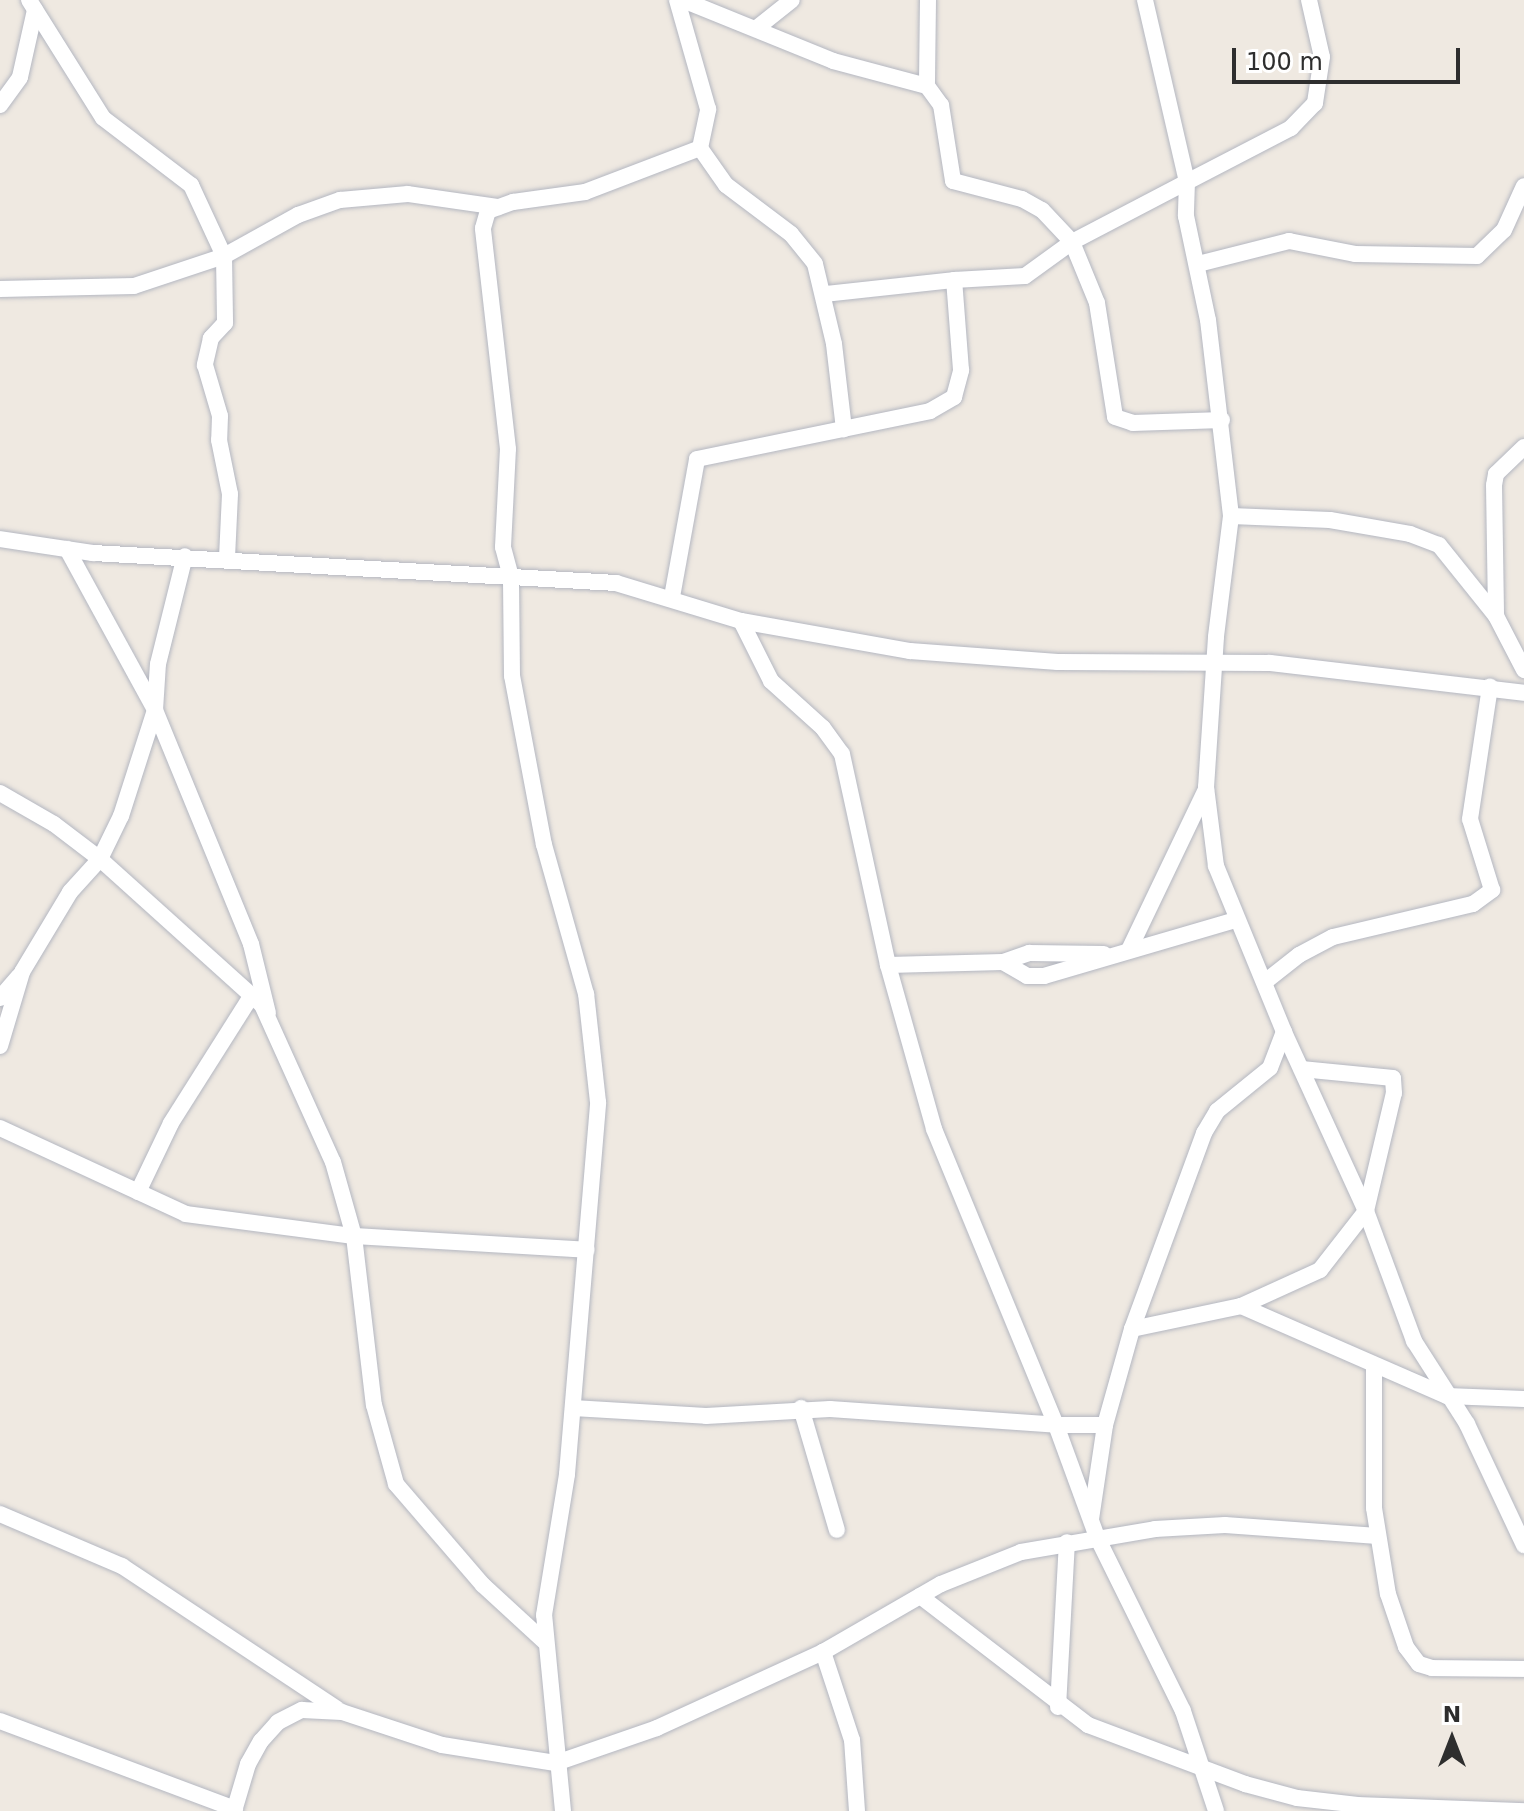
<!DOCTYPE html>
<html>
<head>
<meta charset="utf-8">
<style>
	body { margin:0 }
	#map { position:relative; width:1524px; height:1811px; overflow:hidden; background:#efe9e1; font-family:"DejaVu Sans",sans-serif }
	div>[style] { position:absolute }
	.roads { filter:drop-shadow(0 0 2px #b4b7c1) drop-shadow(0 0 2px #b4b7c1) }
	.minor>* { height:16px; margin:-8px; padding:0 8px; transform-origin:8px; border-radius:8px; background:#fff }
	span { translate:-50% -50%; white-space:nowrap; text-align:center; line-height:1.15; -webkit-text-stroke:8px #fff; paint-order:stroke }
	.north { position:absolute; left:1412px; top:1699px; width:80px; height:80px; -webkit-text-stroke:6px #fff; paint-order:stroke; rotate:0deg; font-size:22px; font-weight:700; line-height:32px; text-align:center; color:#2e2e2e }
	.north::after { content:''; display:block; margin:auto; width:28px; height:36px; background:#2e2e2e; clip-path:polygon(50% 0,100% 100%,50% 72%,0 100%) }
	.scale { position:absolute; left:1232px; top:48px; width:228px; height:36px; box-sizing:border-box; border:4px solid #2e2e2e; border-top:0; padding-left:10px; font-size:24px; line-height:28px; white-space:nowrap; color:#2e2e2e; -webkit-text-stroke:6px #fff; paint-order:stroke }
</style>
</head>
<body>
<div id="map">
	<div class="roads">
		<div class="minor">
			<i style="left:29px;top:0;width:139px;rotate:57.9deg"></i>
			<i style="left:103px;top:118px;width:111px;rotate:37.3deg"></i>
			<i style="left:191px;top:185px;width:78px;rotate:65.1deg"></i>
			<i style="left:224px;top:256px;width:85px;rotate:-29deg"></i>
			<i style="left:298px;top:215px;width:45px;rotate:-19.7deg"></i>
			<i style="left:340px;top:200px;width:68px;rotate:-5deg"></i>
			<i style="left:408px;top:194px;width:91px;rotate:8.2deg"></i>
			<i style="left:683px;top:0;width:162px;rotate:22.1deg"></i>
			<i style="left:833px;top:61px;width:97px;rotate:14.9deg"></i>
			<i style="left:928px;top:0;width:86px;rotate:90.7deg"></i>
			<i style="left:927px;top:86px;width:24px;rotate:54deg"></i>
			<i style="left:941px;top:105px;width:77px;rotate:81deg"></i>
			<i style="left:953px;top:181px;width:71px;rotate:14.6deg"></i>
			<i style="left:1022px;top:199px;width:23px;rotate:29deg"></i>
			<i style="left:1042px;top:210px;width:44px;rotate:46.8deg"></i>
			<i style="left:1072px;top:242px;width:130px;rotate:-27.6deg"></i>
			<i style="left:1187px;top:182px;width:187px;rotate:-103deg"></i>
			<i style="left:1309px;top:0;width:58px;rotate:77.2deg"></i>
			<i style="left:1322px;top:57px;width:47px;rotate:98.7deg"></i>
			<i style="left:1315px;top:103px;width:35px;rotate:134deg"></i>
			<i style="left:1291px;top:128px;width:117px;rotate:152.6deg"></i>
			<i style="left:1187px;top:182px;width:34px;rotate:92deg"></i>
			<i style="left:1186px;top:216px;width:106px;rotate:78.1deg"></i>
			<i style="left:1208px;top:320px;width:197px;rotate:83.3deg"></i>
			<i style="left:1231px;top:516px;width:122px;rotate:97.1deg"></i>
			<i style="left:1216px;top:637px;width:150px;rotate:93.8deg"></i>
			<i style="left:1206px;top:787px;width:80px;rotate:82.8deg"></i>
			<i style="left:1216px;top:866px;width:179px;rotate:67.7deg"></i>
			<i style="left:1284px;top:1032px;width:197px;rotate:65.4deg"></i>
			<i style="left:1366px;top:1211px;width:139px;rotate:69.7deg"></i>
			<i style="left:1414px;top:1341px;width:98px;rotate:57.4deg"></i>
			<i style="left:1467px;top:1424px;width:134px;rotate:64.8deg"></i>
			<i style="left:758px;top:27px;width:43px;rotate:-38.5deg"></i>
			<i style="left:0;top:105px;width:34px;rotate:-54deg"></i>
			<i style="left:20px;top:77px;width:69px;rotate:-77.4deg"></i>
			<i style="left:700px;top:148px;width:45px;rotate:54.9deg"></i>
			<i style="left:726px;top:185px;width:81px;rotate:37deg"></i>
			<i style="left:791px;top:234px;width:38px;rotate:51deg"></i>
			<i style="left:815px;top:264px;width:82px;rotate:76.6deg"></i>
			<i style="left:834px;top:344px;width:86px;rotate:83.3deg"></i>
			<i style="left:1198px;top:264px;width:94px;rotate:-14.2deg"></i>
			<i style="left:1289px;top:241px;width:67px;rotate:11.1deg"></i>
			<i style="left:1355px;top:254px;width:122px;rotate:0.9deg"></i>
			<i style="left:1477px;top:256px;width:37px;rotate:-44deg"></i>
			<i style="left:1504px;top:230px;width:48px;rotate:-65.6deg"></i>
			<i style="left:0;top:289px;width:134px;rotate:-1.3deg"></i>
			<i style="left:134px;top:286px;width:95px;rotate:-18.4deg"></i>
			<i style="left:224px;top:256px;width:67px;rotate:89.1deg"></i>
			<i style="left:225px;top:323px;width:21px;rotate:133deg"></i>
			<i style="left:211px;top:338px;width:28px;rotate:103deg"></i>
			<i style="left:205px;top:365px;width:53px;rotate:73.6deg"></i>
			<i style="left:220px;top:416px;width:24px;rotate:92deg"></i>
			<i style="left:219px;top:440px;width:55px;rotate:78.5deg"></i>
			<i style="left:230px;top:494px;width:63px;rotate:92.7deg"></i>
			<i style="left:825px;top:294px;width:130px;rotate:-6.2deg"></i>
			<i style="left:1524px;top:447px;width:39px;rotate:136deg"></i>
			<i style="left:1496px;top:474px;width:11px;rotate:100deg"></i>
			<i style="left:1494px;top:485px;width:131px;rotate:89.1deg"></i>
			<i style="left:1496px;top:616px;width:61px;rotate:62.6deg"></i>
			<i style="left:1231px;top:516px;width:99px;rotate:2.3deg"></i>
			<i style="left:1330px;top:520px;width:81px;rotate:9.9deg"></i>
			<i style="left:1410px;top:534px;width:31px;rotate:21deg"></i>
			<i style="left:1439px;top:545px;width:91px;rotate:51.2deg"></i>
			<i style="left:0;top:539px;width:94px;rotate:8.6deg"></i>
			<i style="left:93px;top:553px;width:524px;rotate:3.28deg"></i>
			<i style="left:616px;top:583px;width:131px;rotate:16.9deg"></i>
			<i style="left:741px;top:621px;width:172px;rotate:10.1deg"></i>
			<i style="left:910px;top:651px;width:148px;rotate:4.3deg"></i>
			<i style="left:1058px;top:662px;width:212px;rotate:0.3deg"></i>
			<i style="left:1270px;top:663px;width:256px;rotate:6.7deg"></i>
			<i style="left:67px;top:549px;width:183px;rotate:61.3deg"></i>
			<i style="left:155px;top:710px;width:253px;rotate:67.7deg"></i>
			<i style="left:251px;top:944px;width:71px;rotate:76.2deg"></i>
			<i style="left:672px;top:597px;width:140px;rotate:-79.7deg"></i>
			<i style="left:697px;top:459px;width:238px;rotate:-11.6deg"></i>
			<i style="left:930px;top:411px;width:28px;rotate:-30deg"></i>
			<i style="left:954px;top:397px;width:28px;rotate:-75deg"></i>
			<i style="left:961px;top:370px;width:90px;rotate:-94.4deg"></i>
			<i style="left:954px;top:280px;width:71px;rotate:-3.2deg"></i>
			<i style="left:1025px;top:276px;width:58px;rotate:-35.9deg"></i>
			<i style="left:1072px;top:242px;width:66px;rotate:67.7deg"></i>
			<i style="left:1097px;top:303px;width:115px;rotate:81deg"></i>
			<i style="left:1115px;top:417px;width:19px;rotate:18deg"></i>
			<i style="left:1133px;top:423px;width:89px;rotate:-1.9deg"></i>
			<i style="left:741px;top:621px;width:67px;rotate:63.4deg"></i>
			<i style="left:771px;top:681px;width:70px;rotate:42.1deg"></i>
			<i style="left:823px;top:728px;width:32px;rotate:54deg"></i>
			<i style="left:842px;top:754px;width:216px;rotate:77.7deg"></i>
			<i style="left:888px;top:965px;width:170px;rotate:74.3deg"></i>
			<i style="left:934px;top:1129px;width:320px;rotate:67.6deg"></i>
			<i style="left:1056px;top:1425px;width:49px"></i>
			<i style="left:0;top:793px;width:62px;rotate:29.9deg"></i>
			<i style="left:54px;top:824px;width:58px;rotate:37.3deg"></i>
			<i style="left:100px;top:859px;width:218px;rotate:42deg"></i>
			<i style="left:262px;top:1005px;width:172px;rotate:65.7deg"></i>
			<i style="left:333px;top:1162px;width:77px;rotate:74.2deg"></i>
			<i style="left:354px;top:1236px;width:233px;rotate:3.4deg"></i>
			<i style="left:1129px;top:950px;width:178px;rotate:-64.4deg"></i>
			<i style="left:1003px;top:962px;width:28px;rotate:30deg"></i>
			<i style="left:1027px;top:976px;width:17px"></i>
			<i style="left:1044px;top:976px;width:200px;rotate:-16.3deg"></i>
			<i style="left:888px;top:965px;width:115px;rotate:-1.5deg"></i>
			<i style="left:1003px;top:962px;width:28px;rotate:-19deg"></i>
			<i style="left:1029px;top:953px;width:75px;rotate:0.8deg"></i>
			<i style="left:1266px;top:981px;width:42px;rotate:-38.2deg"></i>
			<i style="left:1299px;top:955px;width:38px;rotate:-28deg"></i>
			<i style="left:1333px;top:937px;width:144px;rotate:-13.3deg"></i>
			<i style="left:1473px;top:904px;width:24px;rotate:-36deg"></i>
			<i style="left:1492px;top:890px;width:74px;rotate:-107.2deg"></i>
			<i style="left:1470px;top:819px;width:134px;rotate:-81.4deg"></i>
			<i style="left:0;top:998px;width:29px;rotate:-49deg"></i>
			<i style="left:0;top:1046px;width:77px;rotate:-73.4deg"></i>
			<i style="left:22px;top:972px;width:93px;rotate:-59deg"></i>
			<i style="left:70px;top:892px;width:45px;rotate:-47.7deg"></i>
			<i style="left:100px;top:859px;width:48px;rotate:-64deg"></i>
			<i style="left:121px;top:816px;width:111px;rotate:-72.2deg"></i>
			<i style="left:155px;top:710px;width:46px;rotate:-86.3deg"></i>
			<i style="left:158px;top:664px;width:111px;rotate:-76deg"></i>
			<i style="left:0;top:1128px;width:205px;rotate:24.8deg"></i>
			<i style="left:186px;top:1214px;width:169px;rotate:7.5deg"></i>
			<i style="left:354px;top:1236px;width:170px;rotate:83.3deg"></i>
			<i style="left:374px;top:1405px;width:82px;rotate:74.4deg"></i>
			<i style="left:396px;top:1484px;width:133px;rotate:49.3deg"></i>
			<i style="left:483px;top:1585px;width:83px;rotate:42.6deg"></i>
			<i style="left:138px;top:1192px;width:76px;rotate:-64.4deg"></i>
			<i style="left:171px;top:1123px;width:151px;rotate:-57.7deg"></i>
			<i style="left:1241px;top:1306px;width:87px;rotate:-24.5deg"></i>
			<i style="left:1320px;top:1270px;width:75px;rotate:-52.1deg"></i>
			<i style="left:1366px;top:1211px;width:121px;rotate:-76.7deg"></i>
			<i style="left:1394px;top:1093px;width:15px;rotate:-94deg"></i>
			<i style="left:1393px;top:1078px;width:92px;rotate:-174.4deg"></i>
			<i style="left:1132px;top:1329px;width:111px;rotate:-11.9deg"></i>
			<i style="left:1241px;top:1306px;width:225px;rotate:23.6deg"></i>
			<i style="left:1447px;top:1396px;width:77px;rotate:2.2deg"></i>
			<i style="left:1374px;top:1365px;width:143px;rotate:90deg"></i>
			<i style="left:1374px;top:1508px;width:87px;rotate:80.8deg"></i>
			<i style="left:1388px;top:1594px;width:56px;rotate:71.2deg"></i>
			<i style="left:1406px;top:1647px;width:21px;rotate:53deg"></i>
			<i style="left:1419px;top:1664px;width:14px;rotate:17deg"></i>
			<i style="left:1432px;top:1668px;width:92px;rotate:0.6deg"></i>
			<i style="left:573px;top:1408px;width:133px;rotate:3.4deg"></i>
			<i style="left:706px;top:1416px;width:124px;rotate:-3.2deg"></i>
			<i style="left:830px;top:1409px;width:227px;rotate:4deg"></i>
			<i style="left:1056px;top:1425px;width:119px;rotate:69.9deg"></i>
			<i style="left:1097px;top:1537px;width:194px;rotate:63.7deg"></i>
			<i style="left:1183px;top:1711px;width:105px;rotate:71.7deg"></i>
			<i style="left:801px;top:1408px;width:127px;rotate:73.6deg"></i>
			<i style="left:0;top:1514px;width:133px;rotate:23.1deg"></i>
			<i style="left:122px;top:1566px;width:258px;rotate:33.6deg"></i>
			<i style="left:1091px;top:1519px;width:95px;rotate:-81.5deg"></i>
			<i style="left:1105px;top:1425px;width:100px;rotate:-74.3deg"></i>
			<i style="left:1132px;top:1329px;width:209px;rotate:-69.8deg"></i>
			<i style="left:1204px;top:1133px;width:26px;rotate:-59deg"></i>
			<i style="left:1217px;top:1111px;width:68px;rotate:-39.1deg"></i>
			<i style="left:1270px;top:1068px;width:39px;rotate:-69deg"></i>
			<i style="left:920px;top:1596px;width:212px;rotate:37.5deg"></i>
			<i style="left:1088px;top:1725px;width:168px;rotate:20.6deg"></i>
			<i style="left:1245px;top:1784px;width:54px;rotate:15.1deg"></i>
			<i style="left:1297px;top:1798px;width:61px;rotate:6.5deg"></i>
			<i style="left:1358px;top:1805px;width:166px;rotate:2.1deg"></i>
			<i style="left:1058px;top:1707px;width:165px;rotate:-86.9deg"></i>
			<i style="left:0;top:1721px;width:251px;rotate:20.5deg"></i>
			<i style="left:234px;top:1811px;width:49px;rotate:-73.4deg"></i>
			<i style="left:248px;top:1764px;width:26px;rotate:-61deg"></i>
			<i style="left:261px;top:1741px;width:25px;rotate:-48deg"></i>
			<i style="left:278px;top:1722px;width:27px;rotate:-27deg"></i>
			<i style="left:302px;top:1710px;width:40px;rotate:2.9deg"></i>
			<i style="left:342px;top:1712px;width:105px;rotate:18.3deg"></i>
			<i style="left:442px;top:1745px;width:115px;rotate:9deg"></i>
			<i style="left:556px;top:1763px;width:107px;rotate:-19.1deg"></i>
			<i style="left:657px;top:1728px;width:183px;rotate:-24.6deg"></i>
			<i style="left:563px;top:1811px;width:197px;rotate:-95.5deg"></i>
			<i style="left:544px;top:1615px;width:143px;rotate:-80.7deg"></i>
			<i style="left:567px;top:1474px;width:373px;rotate:-85.2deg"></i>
			<i style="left:598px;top:1102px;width:109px;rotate:-96.3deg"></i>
			<i style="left:586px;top:994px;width:155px;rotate:-105.7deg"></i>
			<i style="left:544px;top:845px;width:172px;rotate:-100.7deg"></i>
			<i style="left:512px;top:676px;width:99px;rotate:-90.6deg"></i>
			<i style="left:511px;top:577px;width:31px;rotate:-105deg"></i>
			<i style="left:503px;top:547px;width:98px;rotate:-87.1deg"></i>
			<i style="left:508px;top:449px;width:222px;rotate:-96.5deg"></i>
			<i style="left:483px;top:228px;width:18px;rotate:-74deg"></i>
			<i style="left:488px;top:211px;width:27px;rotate:-20deg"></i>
			<i style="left:513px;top:202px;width:73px;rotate:-7.9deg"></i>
			<i style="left:585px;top:192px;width:123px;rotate:-20.9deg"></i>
			<i style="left:700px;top:148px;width:40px;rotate:-78deg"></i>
			<i style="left:708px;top:109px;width:113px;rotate:-105.9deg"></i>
			<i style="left:857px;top:1811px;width:71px;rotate:-94deg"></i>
			<i style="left:852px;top:1740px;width:93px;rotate:-108.2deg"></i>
			<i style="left:823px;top:1652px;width:136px;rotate:-30deg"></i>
			<i style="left:941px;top:1584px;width:86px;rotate:-21.8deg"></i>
			<i style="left:1021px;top:1552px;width:136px;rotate:-9.7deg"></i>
			<i style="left:1155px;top:1529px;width:70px;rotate:-3.3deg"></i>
			<i style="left:1225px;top:1525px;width:153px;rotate:4.1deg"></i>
		</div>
	</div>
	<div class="north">N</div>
	<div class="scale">100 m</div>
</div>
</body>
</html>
